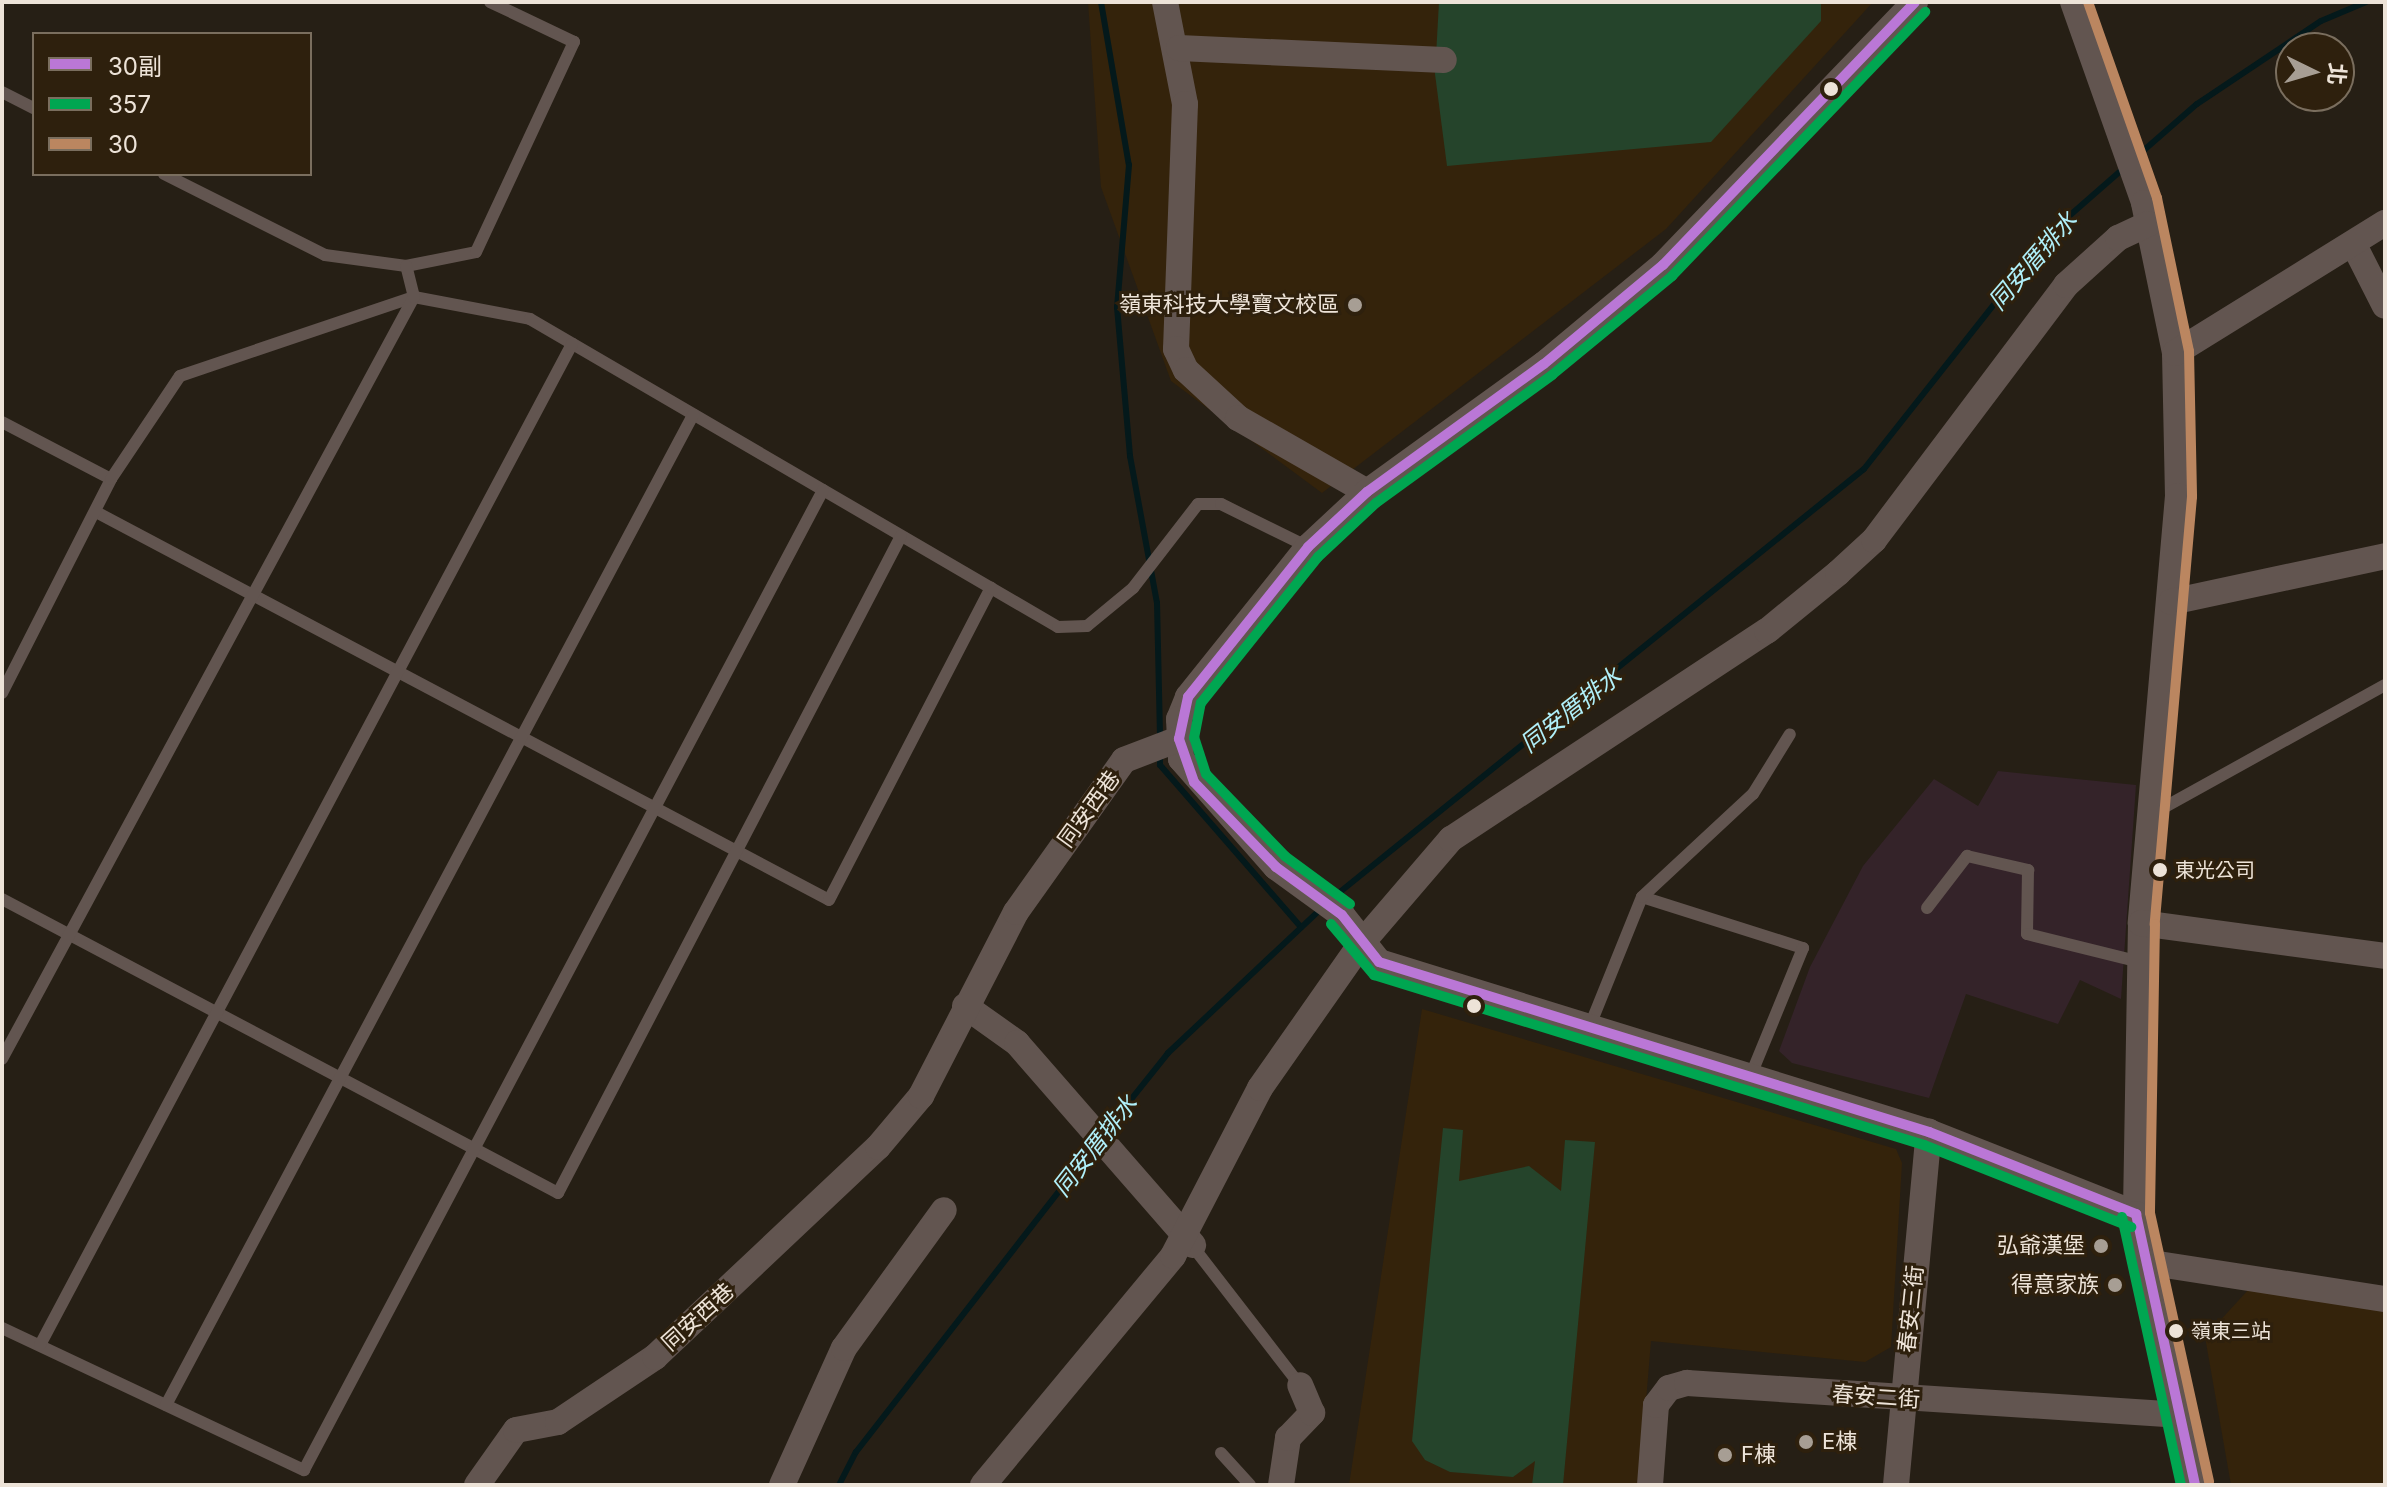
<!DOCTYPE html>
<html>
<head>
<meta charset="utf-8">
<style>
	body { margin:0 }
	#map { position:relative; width:2387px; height:1487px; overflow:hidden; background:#261f15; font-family:Inter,"Noto Sans TC",sans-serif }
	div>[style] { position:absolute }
	.built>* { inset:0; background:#34230b }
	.industrial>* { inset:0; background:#342329 }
	.green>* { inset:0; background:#25442b }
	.stream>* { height:6px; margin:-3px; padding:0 3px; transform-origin:3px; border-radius:3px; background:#04191b }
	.lane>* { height:12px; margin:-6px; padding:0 6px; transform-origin:6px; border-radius:6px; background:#625550 }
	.street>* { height:26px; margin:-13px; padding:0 13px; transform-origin:13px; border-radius:13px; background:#625550 }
	.bus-1>* { height:10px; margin:-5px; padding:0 5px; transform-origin:5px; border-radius:5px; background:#ba77d6 }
	.bus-2>* { height:10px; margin:-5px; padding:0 5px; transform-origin:5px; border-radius:5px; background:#00a651 }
	.bus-3>* { height:10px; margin:-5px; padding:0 5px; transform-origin:5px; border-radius:5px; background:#bb8660 }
	.dots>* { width:22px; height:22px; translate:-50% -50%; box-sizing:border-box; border:4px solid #2e200d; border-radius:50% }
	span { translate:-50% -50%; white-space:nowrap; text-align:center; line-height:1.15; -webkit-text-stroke:6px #2e200d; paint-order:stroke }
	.bus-label { font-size:20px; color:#ede3d8 }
	.left { translate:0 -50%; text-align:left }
	.poi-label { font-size:22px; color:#ede3d8 }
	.right { translate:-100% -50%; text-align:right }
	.street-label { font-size:22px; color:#ede3d8 }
	.water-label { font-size:24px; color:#b0f0fa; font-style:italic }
	.frame { position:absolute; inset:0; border:4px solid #ede3d8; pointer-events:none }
	.legend { position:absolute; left:32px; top:32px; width:280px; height:144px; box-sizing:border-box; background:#2e200d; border:2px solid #7a6e5e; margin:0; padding:10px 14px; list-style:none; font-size:24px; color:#ede3d8 }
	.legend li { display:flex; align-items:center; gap:16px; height:40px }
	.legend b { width:40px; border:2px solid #7a6e5e }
	.north { position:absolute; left:2275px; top:32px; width:80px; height:80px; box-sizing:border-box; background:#2e200d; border:2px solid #7a6e5e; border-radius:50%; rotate:95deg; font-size:22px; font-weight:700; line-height:32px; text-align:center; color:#ede3d8 }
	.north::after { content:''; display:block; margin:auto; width:28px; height:36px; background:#a79e94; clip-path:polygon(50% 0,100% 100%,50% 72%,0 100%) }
</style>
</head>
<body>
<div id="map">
	<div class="built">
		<i style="clip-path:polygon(1088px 2px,1873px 2px,1666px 229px,1322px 493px,1171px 381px,1101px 187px)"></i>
		<i style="clip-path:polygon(1422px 1009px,1896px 1149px,1902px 1163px,1891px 1347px,1865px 1362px,1651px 1341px,1639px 1485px,1349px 1485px)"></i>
		<i style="clip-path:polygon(2249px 1289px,2385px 1311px,2385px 1485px,2231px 1485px,2205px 1337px)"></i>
	</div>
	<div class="industrial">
		<i style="clip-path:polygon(1998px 771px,2136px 785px,2121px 999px,2080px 980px,2058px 1024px,1966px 994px,1929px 1098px,1792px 1063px,1779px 1051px,1810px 967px,1863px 866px,1934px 779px,1978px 806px)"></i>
	</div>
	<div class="green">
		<i style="clip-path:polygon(1439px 2px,1821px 2px,1821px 21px,1711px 142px,1447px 166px,1435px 74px)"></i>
		<i style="clip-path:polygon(1443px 1128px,1463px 1130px,1459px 1181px,1529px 1166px,1561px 1191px,1565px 1140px,1595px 1142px,1563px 1485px,1532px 1485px,1535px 1461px,1513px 1477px,1450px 1472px,1425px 1460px,1412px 1441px)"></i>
	</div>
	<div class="stream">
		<i style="left:1101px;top:2px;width:165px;rotate:80.3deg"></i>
		<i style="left:1129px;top:165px;width:143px;rotate:94.8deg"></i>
		<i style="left:1117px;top:307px;width:150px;rotate:85deg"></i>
		<i style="left:1130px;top:456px;width:149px;rotate:79.6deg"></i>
		<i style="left:1157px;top:603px;width:137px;rotate:88.7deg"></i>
		<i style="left:2135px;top:158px;width:82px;rotate:-41.1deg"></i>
		<i style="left:2197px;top:104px;width:149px;rotate:-33.8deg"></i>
		<i style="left:2321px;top:21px;width:49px;rotate:-22.9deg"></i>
		<i style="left:1160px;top:755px;width:10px;rotate:90deg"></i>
		<i style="left:1160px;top:765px;width:215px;rotate:49deg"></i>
		<i style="left:1330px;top:900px;width:686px;rotate:-38.91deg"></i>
		<i style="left:1864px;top:469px;width:303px;rotate:-51.7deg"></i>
		<i style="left:2052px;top:231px;width:96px;rotate:-41.2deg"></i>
		<i style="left:1105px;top:1132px;width:101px;rotate:-51.4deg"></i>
		<i style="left:1168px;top:1053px;width:212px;rotate:-43.3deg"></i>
		<i style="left:839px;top:1485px;width:37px;rotate:-63deg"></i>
		<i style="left:856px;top:1452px;width:390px;rotate:-52.1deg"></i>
	</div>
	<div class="lane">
		<i style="left:2px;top:92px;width:36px;rotate:27deg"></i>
		<i style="left:164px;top:174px;width:180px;rotate:26.7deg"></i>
		<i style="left:325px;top:255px;width:82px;rotate:7.7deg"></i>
		<i style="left:406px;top:266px;width:71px;rotate:-11.3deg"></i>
		<i style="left:476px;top:252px;width:232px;rotate:-65deg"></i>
		<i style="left:574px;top:42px;width:93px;rotate:-154.5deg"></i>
		<i style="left:2px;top:422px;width:123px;rotate:27.6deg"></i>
		<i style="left:96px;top:512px;width:829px;rotate:27.89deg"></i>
		<i style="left:829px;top:900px;width:352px;rotate:-62.6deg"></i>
		<i style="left:2px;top:693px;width:240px;rotate:-63deg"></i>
		<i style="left:111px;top:479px;width:124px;rotate:-56.2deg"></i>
		<i style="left:180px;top:376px;width:247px;rotate:-18.7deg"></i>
		<i style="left:414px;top:297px;width:118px;rotate:10.7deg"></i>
		<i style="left:530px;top:319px;width:611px;rotate:30.26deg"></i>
		<i style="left:1058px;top:627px;width:29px;rotate:-2deg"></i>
		<i style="left:1087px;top:626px;width:60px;rotate:-39.6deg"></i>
		<i style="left:1133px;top:588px;width:106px;rotate:-52.3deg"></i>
		<i style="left:1198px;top:504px;width:23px"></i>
		<i style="left:1221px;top:504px;width:97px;rotate:26.3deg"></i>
		<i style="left:2154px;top:813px;width:264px;rotate:-29deg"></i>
		<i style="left:1642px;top:897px;width:169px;rotate:17.6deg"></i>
		<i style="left:1803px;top:948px;width:139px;rotate:112.3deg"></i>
		<i style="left:2px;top:899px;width:629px;rotate:27.87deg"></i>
		<i style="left:558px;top:1193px;width:741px;rotate:-62.43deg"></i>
		<i style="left:1927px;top:908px;width:66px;rotate:-52.4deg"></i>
		<i style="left:1967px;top:856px;width:63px;rotate:12.9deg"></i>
		<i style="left:2028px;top:870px;width:64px;rotate:90.9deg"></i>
		<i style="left:2027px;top:934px;width:116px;rotate:13.9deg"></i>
		<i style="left:1589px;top:1028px;width:141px;rotate:-68deg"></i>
		<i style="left:1642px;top:897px;width:151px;rotate:-42.9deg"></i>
		<i style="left:1753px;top:794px;width:70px;rotate:-58.3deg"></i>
		<i style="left:2px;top:1059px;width:866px;rotate:-61.6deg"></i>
		<i style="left:414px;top:297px;width:32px;rotate:-104deg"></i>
		<i style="left:1194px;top:1248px;width:173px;rotate:52.3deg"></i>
		<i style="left:2px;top:1328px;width:334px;rotate:25.2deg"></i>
		<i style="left:304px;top:1470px;width:1109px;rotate:-62.09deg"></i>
		<i style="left:40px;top:1345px;width:1134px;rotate:-62.01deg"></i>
		<i style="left:166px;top:1405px;width:1122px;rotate:-61.97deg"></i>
		<i style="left:1221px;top:1453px;width:43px;rotate:47.8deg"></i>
	</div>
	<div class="street">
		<i style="left:1165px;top:2px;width:104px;rotate:78.9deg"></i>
		<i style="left:1185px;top:104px;width:245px;rotate:92.1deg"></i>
		<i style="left:1176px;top:349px;width:23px;rotate:65deg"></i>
		<i style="left:1186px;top:370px;width:71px;rotate:42.7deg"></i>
		<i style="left:1238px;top:418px;width:149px;rotate:29.8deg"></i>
		<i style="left:1915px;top:2px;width:364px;rotate:133.8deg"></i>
		<i style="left:1663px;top:265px;width:155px;rotate:140.2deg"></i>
		<i style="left:1544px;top:364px;width:218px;rotate:144.1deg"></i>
		<i style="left:1367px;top:492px;width:81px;rotate:137deg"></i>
		<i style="left:1308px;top:547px;width:192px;rotate:128.7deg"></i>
		<i style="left:1188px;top:697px;width:24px;rotate:112deg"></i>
		<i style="left:1179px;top:719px;width:40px;rotate:87.1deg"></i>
		<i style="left:1181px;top:759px;width:144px;rotate:48.7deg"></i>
		<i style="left:1276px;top:867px;width:82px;rotate:36deg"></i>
		<i style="left:1342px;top:915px;width:60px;rotate:51.8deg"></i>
		<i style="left:1379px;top:962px;width:576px;rotate:17.18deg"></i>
		<i style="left:1929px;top:1132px;width:223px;rotate:21.6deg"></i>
		<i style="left:2073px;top:2px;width:213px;rotate:70.5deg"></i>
		<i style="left:2144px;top:203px;width:153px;rotate:78.3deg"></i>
		<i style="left:2175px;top:353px;width:143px;rotate:88.8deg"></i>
		<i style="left:2178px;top:496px;width:429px;rotate:95deg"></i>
		<i style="left:2141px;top:923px;width:291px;rotate:91deg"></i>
		<i style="left:2136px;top:1214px;width:277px;rotate:77.7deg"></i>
		<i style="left:1179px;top:48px;width:265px;rotate:2.6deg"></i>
		<i style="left:2354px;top:245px;width:68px;rotate:63.1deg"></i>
		<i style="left:2175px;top:353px;width:247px;rotate:-31.8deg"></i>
		<i style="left:2171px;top:602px;width:219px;rotate:-12.1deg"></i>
		<i style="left:2141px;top:923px;width:246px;rotate:7.7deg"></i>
		<i style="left:965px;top:1006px;width:64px;rotate:35.4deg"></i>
		<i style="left:1017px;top:1043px;width:268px;rotate:48.9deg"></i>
		<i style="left:2152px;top:1263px;width:236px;rotate:8.8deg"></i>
		<i style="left:477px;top:1485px;width:67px;rotate:-54.7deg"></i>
		<i style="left:516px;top:1430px;width:43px;rotate:-10.8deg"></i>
		<i style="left:558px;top:1422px;width:117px;rotate:-33.8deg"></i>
		<i style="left:655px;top:1357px;width:306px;rotate:-43.3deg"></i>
		<i style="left:878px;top:1147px;width:67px;rotate:-49.9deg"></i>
		<i style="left:921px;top:1096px;width:207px;rotate:-62.7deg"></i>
		<i style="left:1016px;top:912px;width:186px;rotate:-54.6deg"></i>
		<i style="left:1124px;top:760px;width:59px;rotate:-20.9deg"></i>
		<i style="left:782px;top:1485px;width:150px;rotate:-65.7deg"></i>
		<i style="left:844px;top:1348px;width:170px;rotate:-54.1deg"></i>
		<i style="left:983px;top:1485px;width:298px;rotate:-50.3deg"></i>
		<i style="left:1173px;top:1256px;width:189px;rotate:-62.6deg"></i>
		<i style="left:1260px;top:1088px;width:174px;rotate:-55deg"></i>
		<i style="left:1360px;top:945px;width:140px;rotate:-49.4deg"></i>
		<i style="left:1451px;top:839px;width:378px;rotate:-33.4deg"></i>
		<i style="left:1767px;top:631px;width:92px;rotate:-39.2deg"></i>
		<i style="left:1838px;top:573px;width:49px;rotate:-42.5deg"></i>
		<i style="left:1874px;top:540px;width:319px;rotate:-53deg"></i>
		<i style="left:2066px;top:285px;width:70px;rotate:-42.1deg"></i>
		<i style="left:2118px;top:238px;width:33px;rotate:-25deg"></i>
		<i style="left:1281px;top:1485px;width:48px;rotate:-81.5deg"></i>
		<i style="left:1288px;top:1438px;width:35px;rotate:-46deg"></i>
		<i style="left:1312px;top:1413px;width:30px;rotate:-113deg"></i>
		<i style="left:1650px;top:1485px;width:80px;rotate:-85.7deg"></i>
		<i style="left:1656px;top:1405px;width:21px;rotate:-53deg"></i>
		<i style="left:1669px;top:1388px;width:19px;rotate:-16deg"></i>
		<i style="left:1687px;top:1383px;width:499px;rotate:3.7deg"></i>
		<i style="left:1896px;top:1485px;width:355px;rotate:-84.7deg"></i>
	</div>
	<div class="bus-1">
		<i style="left:1342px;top:915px;width:82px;rotate:-144deg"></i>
		<i style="left:1276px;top:867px;width:118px;rotate:-134deg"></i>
		<i style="left:1194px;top:782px;width:46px;rotate:-109.2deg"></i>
		<i style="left:1179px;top:739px;width:43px;rotate:-77.9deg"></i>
		<i style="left:1188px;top:697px;width:192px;rotate:-51.3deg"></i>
		<i style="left:1308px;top:547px;width:81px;rotate:-43deg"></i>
		<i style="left:1367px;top:492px;width:218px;rotate:-35.9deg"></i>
		<i style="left:1544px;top:364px;width:155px;rotate:-39.8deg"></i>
		<i style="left:1663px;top:265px;width:364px;rotate:-46.2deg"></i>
		<i style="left:1342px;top:915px;width:60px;rotate:51.8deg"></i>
		<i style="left:1379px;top:962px;width:576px;rotate:17.18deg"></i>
		<i style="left:1929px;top:1132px;width:223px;rotate:21.6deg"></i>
		<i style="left:2136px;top:1214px;width:277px;rotate:77.7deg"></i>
	</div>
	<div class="bus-2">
		<i style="left:1350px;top:904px;width:81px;rotate:-143.6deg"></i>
		<i style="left:1285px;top:856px;width:114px;rotate:-133.9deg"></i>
		<i style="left:1206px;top:774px;width:38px;rotate:-108deg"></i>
		<i style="left:1194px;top:738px;width:36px;rotate:-79deg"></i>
		<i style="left:1201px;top:703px;width:187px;rotate:-51.3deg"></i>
		<i style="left:1318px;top:557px;width:79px;rotate:-43deg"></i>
		<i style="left:1376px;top:503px;width:218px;rotate:-36deg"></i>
		<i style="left:1552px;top:375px;width:156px;rotate:-39.5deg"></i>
		<i style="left:1672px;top:276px;width:366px;rotate:-46.2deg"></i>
		<i style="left:1331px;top:924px;width:67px;rotate:49.9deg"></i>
		<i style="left:1374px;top:975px;width:576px;rotate:17.18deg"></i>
		<i style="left:1924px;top:1145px;width:223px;rotate:21.6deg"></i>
		<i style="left:2122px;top:1217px;width:274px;rotate:77.6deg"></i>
	</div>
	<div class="bus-3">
		<i style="left:2088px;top:2px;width:208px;rotate:70.6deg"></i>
		<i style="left:2157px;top:198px;width:156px;rotate:78.2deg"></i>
		<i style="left:2189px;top:351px;width:146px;rotate:88.8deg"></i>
		<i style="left:2192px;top:497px;width:429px;rotate:95deg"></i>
		<i style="left:2155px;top:924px;width:289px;rotate:91deg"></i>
		<i style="left:2150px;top:1213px;width:275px;rotate:77.6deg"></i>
	</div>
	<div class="dots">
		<i style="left:1831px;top:89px;background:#ede3d8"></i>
		<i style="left:1355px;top:305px;background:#a79e94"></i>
		<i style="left:2160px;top:870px;background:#ede3d8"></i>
		<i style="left:1474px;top:1006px;background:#ede3d8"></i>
		<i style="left:2101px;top:1246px;background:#a79e94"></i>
		<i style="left:2115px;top:1285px;background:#a79e94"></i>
		<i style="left:2176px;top:1331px;background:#ede3d8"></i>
		<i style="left:1806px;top:1442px;background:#a79e94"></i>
		<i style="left:1725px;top:1455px;background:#a79e94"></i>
	</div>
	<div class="bus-label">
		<span class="left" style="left:2175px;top:870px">東光公司</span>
		<span class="left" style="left:2191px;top:1331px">嶺東三站</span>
	</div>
	<div class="poi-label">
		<span class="right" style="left:1339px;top:305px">嶺東科技大學寶文校區</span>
		<span class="right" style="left:2085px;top:1246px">弘爺漢堡</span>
		<span class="right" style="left:2099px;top:1285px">得意家族</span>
		<span class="left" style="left:1822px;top:1442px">E棟</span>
		<span class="left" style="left:1741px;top:1455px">F棟</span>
	</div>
	<div class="street-label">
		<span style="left:1089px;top:809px;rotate:-54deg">同安西巷</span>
		<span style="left:1911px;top:1309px;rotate:-84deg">春安三街</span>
		<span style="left:698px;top:1317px;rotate:-42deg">同安西巷</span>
		<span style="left:1876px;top:1397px;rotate:4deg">春安二街</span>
	</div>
	<div class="water-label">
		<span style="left:2033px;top:261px;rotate:-49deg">同安厝排水</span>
		<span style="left:1571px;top:710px;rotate:-38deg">同安厝排水</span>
		<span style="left:1095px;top:1146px;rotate:-52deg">同安厝排水</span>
	</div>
	<div class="frame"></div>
	<ul class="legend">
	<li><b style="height:10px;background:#ba77d6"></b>30副</li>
	<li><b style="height:10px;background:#00a651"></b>357</li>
	<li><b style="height:10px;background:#bb8660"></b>30</li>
	</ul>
	<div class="north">北</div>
</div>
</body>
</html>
